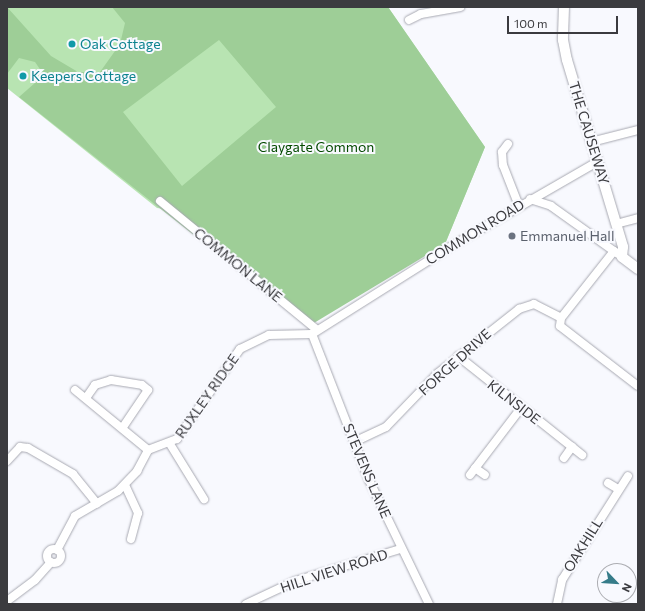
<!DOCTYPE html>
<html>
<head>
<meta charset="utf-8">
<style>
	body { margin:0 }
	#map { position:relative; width:645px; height:611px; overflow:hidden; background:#f8f9fe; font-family:Commissioner,sans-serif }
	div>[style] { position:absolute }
	.green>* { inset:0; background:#b8e4b2 }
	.forest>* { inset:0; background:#9ece97 }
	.roads { filter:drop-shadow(0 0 1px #a8a9b2) drop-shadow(0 0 1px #a8a9b2) }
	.minor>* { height:8px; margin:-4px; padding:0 4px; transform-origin:4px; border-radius:4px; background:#fff }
	.minor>.ring { margin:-4px; padding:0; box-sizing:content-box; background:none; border:8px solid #fff; border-radius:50% }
	.tertiary>* { height:10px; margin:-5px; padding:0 5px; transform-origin:5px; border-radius:5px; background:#fff }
	.dots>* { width:11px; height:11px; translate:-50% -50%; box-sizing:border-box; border:2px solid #f8f9fe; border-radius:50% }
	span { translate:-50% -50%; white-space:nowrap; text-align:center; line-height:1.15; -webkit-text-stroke:4px #f8f9fe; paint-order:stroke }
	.culture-label { font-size:14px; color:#0d838f }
	.left { translate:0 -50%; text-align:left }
	.street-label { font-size:14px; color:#3b3b3f }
	.park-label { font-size:14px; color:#044a00 }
	.worship-label { font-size:14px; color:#5b616d }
	.frame { position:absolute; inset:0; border:8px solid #3b3b3f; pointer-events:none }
	.north { position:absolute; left:597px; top:563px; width:40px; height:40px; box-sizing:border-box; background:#f8f9fe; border:1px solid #acadb2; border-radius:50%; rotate:115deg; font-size:11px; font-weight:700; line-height:16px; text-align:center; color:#3b3b3f }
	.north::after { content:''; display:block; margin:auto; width:14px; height:18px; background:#367c89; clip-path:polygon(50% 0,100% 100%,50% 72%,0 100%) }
	.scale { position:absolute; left:507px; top:16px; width:111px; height:18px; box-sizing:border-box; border:2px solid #3b3b3f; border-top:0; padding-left:5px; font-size:12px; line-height:14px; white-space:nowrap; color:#3b3b3f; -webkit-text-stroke:3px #f8f9fe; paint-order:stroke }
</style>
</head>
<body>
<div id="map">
	<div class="green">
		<i style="clip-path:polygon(7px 7px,388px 7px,485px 147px,445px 244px,157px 208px,7px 88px)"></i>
	</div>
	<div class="forest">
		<i style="clip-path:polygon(evenodd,7px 7px,51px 56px,78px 72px,100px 72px,120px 44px,125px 23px,112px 7px,388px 7px,485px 147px,445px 244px,309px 326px,19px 97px,44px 75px,35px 62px,19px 58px,7px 74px,7px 7px,219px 40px,276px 107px,182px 186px,123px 112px,219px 40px)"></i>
	</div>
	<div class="roads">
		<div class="minor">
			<i style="left:409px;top:20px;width:13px;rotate:-27deg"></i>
			<i style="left:421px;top:14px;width:40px;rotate:-10deg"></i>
			<i style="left:591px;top:142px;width:49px;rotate:-14.3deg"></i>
			<i style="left:508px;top:144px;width:10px;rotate:127deg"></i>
			<i style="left:502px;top:152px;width:13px;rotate:86deg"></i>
			<i style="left:503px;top:165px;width:44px;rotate:68.7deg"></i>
			<i style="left:530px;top:199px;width:22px;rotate:18deg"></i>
			<i style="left:551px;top:206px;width:82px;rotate:35.6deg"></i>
			<i style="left:160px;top:201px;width:202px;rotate:39.4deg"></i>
			<i style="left:616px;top:224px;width:23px;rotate:-15deg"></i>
			<i style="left:614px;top:251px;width:85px;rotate:128.3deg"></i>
			<i style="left:561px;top:318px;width:8px;rotate:97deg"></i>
			<i style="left:560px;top:326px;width:98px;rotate:37.6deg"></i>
			<i style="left:312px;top:334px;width:169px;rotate:-32.2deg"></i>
			<i style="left:455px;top:244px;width:164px;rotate:-30deg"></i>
			<i style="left:312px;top:334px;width:157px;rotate:68.7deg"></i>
			<i style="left:369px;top:480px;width:138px;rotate:64.2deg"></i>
			<i style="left:458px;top:356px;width:159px;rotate:38.6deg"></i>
			<i style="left:75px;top:390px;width:94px;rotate:39.4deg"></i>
			<i style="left:86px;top:398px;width:16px;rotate:-55deg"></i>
			<i style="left:95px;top:385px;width:17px;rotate:-17deg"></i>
			<i style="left:111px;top:380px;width:31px;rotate:9deg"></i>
			<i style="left:142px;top:385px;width:8px;rotate:40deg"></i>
			<i style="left:148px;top:390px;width:45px;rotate:124deg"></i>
			<i style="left:354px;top:442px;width:35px;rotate:-25deg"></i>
			<i style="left:386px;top:427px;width:74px;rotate:-46.1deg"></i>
			<i style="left:437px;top:374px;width:105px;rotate:-38.4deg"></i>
			<i style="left:519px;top:309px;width:16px;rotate:-18deg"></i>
			<i style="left:534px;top:304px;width:30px;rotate:27deg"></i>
			<i style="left:170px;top:444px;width:65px;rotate:58.3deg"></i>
			<i style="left:564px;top:458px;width:14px;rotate:-54deg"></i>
			<i style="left:7px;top:461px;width:19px;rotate:-47deg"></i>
			<i style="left:20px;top:447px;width:8px;rotate:7deg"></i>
			<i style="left:28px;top:448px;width:52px;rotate:30deg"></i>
			<i style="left:73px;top:474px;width:38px;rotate:51deg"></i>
			<i style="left:475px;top:468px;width:12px;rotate:35deg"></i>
			<i style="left:470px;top:475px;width:84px;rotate:-52.7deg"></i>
			<i style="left:608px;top:483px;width:12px;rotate:31deg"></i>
			<i style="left:125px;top:485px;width:31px;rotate:65deg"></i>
			<i style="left:138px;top:513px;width:27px;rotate:105deg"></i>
			<i class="ring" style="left:47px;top:549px;width:6px;height:6px"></i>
			<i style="left:57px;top:550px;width:38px;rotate:-62deg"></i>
			<i style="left:75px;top:516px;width:50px;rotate:-30.2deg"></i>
			<i style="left:118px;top:491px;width:28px;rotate:-46deg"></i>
			<i style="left:137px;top:471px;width:24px;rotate:-62deg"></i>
			<i style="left:148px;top:450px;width:31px;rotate:-21deg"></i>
			<i style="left:177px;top:439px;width:110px;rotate:-55deg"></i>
			<i style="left:240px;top:349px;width:32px;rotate:-26deg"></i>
			<i style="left:269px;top:335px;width:43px;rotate:-1.3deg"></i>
			<i style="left:7px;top:601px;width:35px;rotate:-37deg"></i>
			<i style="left:35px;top:580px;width:24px;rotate:-48deg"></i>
			<i style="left:246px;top:604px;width:54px;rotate:-25.1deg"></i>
			<i style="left:295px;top:581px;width:110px;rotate:-16.9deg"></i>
			<i style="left:557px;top:604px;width:25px;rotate:-78deg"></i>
			<i style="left:562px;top:580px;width:123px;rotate:-57.6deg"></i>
		</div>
		<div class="tertiary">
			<i style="left:564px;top:7px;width:33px;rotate:92deg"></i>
			<i style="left:563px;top:40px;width:20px;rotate:79deg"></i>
			<i style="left:567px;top:60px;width:195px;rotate:73.3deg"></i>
			<i style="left:623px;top:247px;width:10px;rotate:96deg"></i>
			<i style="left:622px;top:257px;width:20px;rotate:37deg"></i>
		</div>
	</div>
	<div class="dots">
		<i style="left:72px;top:44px;background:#0f9aa8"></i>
		<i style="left:23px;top:76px;background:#0f9aa8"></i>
		<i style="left:512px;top:236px;background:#6b7280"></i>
	</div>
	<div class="culture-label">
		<span class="left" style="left:80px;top:44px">Oak Cottage</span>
		<span class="left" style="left:31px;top:76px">Keepers Cottage</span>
	</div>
	<div class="street-label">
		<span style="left:589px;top:133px;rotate:73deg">THE CAUSEWAY</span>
		<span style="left:475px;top:232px;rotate:-31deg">COMMON ROAD</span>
		<span style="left:238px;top:265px;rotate:39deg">COMMON LANE</span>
		<span style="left:455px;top:362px;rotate:-42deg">FORGE DRIVE</span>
		<span style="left:207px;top:396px;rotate:-55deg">RUXLEY RIDGE</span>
		<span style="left:514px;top:402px;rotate:38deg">KILNSIDE</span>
		<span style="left:367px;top:471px;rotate:67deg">STEVENS LANE</span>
		<span style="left:583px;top:545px;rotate:-58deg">OAKHILL</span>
		<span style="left:334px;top:571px;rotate:-18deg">HILL VIEW ROAD</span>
	</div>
	<div class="park-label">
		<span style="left:316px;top:147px">Claygate Common</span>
	</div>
	<div class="worship-label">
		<span class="left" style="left:520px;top:236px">Emmanuel Hall</span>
	</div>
	<div class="frame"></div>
	<div class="north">N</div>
	<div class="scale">100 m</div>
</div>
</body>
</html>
